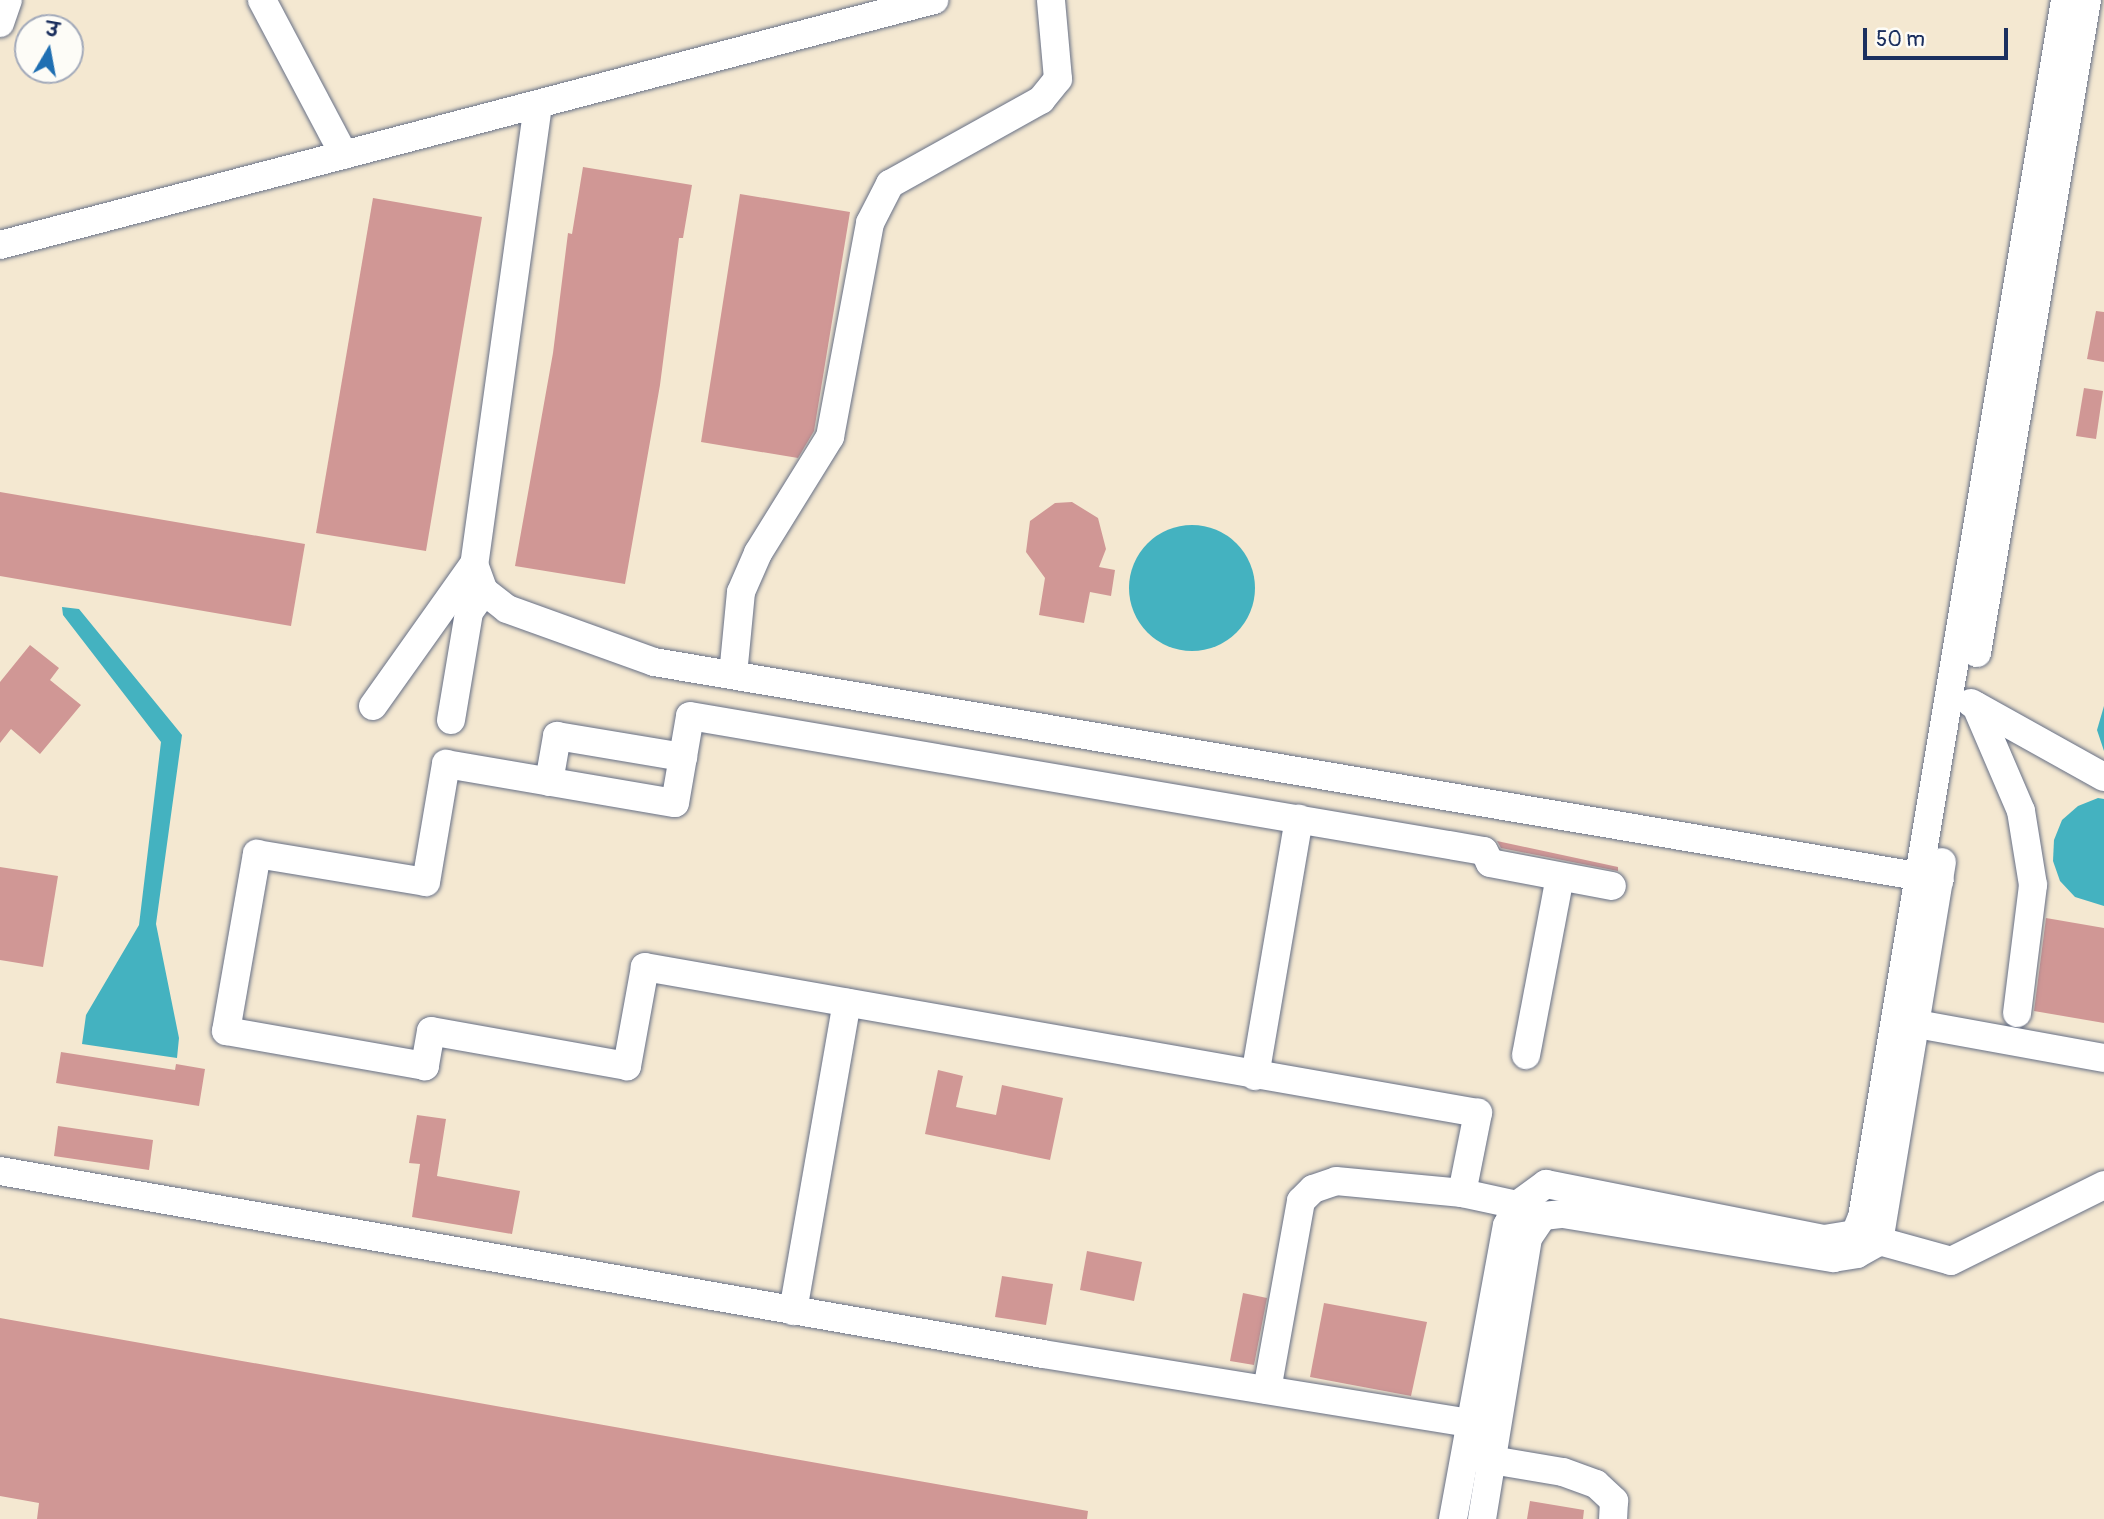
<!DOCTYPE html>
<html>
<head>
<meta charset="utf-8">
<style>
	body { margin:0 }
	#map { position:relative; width:2104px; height:1519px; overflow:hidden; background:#f4e8d1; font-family:Pangolin,"Playpen Sans Deva",sans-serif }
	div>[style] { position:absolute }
	.water>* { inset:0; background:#44b2c0 }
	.round { border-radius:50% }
	.building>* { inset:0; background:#d09795 }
	.roads { filter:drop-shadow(0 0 2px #677086) drop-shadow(0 0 2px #677086) }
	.minor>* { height:28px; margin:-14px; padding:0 14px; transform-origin:14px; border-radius:14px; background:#fff }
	span { translate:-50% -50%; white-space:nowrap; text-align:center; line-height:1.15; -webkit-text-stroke:5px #fdfcf7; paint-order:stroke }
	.north { position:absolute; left:14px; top:14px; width:70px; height:70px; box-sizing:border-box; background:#fdfcf7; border:2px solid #a3aaba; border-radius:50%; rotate:10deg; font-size:19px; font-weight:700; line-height:28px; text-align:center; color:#1b2f5e }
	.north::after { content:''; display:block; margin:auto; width:24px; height:32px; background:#1f6fb2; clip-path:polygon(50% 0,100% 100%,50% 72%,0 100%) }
	.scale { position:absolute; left:1863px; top:28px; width:145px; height:32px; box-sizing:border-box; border:4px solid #1b2f5e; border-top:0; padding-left:9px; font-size:21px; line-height:24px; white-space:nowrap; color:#1b2f5e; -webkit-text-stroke:5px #fdfcf7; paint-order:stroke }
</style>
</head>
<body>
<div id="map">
	<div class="water">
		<i class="round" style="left:1129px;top:525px;width:126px;height:126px"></i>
		<i style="clip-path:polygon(62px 607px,79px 609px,182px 735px,156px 924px,179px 1038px,177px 1058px,82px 1044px,86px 1015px,139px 925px,161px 742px,63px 615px)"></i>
		<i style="clip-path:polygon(2104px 706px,2104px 751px,2097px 730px)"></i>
		<i style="clip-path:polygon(2098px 798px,2104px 799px,2104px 906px,2075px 897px,2060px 881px,2053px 861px,2054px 840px,2062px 820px,2078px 806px)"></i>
	</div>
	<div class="building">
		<i style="clip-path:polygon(583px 167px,692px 185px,683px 238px,679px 238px,660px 385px,625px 584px,515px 566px,553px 353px,568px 233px,572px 234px)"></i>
		<i style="clip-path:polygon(740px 194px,850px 212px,814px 431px,798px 458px,701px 442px)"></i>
		<i style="clip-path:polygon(373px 198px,482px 217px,426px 551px,316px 533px)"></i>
		<i style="clip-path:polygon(2096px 311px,2104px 312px,2104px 362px,2087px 359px)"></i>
		<i style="clip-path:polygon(2084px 388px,2103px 391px,2096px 439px,2076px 436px)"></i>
		<i style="clip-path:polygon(0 492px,305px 544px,291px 626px,0 576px)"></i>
		<i style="clip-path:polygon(1072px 502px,1098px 518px,1106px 549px,1099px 567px,1115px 570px,1111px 596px,1090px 592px,1084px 623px,1039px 615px,1045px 578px,1026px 552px,1030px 521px,1055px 503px)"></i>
		<i style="clip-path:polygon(30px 645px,59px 668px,50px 680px,81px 705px,40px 754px,11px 729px,0 743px,0 682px)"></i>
		<i style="clip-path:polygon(1497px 841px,1618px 867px,1618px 871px,1501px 848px)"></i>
		<i style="clip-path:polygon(0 867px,58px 876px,43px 967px,0 960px)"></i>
		<i style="clip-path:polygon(2046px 918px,2104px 928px,2104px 1023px,2034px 1011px)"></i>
		<i style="clip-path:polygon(61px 1052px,175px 1070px,176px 1064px,205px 1069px,199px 1106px,56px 1083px)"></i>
		<i style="clip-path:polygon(938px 1070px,963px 1076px,956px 1107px,996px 1115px,1002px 1085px,1063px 1098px,1050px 1160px,925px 1134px)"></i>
		<i style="clip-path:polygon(417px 1115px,446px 1119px,437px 1176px,520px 1191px,512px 1234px,412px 1217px,420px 1164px,409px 1163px)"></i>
		<i style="clip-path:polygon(58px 1126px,153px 1140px,149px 1170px,54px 1156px)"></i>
		<i style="clip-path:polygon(1087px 1251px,1142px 1262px,1134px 1301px,1080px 1290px)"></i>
		<i style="clip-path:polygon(1002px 1276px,1053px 1284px,1046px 1325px,995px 1317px)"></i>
		<i style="clip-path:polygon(1243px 1293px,1267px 1298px,1254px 1365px,1230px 1361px)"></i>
		<i style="clip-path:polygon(1324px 1303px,1427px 1322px,1411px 1396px,1310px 1377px)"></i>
		<i style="clip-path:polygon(0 1318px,1088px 1511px,1087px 1519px,37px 1519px,39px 1503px,0 1496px)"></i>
		<i style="clip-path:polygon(1530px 1501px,1584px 1510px,1583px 1519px,1527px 1519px)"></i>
	</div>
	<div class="roads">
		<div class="minor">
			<i style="left:262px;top:0;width:175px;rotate:62.1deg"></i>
			<i style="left:0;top:23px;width:24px;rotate:-71deg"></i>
			<i style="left:538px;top:105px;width:463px;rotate:97.9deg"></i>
			<i style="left:474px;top:564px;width:29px;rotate:70deg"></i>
			<i style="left:484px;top:591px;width:29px;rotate:38deg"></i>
			<i style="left:507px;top:609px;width:156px;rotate:19.8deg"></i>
			<i style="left:654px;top:662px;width:1304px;rotate:9.62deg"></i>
			<i style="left:0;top:245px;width:966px;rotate:-14.7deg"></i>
			<i style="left:1977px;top:653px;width:662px;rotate:-80.44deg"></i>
			<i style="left:733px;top:675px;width:83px;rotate:-84.5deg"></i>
			<i style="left:741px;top:592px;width:43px;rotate:-66.4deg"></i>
			<i style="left:758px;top:553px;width:137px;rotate:-58.2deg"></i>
			<i style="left:830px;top:437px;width:218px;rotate:-79.4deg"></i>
			<i style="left:870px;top:223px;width:44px;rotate:-62.9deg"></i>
			<i style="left:890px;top:184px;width:173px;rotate:-29.1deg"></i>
			<i style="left:1041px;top:100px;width:27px;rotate:-51deg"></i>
			<i style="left:1058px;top:79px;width:79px;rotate:-95.1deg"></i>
			<i style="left:1971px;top:703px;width:152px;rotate:29.1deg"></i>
			<i style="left:373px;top:706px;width:174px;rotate:-54.6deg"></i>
			<i style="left:1976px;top:706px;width:114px;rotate:66.8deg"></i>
			<i style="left:2021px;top:811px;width:75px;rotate:80.8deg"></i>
			<i style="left:2033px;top:885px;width:129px;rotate:97.1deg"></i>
			<i style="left:451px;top:720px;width:109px;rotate:-80.5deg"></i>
			<i style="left:469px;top:612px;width:26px;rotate:-54deg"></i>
			<i style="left:549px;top:782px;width:47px;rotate:-80.1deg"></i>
			<i style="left:557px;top:736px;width:128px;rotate:9.5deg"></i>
			<i style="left:1917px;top:1024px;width:190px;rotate:10.3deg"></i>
			<i style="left:1526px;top:1055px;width:181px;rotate:-79.2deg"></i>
			<i style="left:1255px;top:1076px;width:261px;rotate:-80.3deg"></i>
			<i style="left:0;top:1171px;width:1059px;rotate:9.95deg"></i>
			<i style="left:1043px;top:1354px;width:450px;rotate:9.2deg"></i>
			<i style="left:1462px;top:1193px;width:82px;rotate:-78.7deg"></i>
			<i style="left:1478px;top:1113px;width:846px;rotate:-170.06deg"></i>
			<i style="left:645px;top:967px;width:101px;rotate:100.3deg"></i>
			<i style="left:627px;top:1066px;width:199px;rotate:-169.9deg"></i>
			<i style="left:431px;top:1031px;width:36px;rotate:100deg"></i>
			<i style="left:425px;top:1066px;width:202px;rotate:-170deg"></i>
			<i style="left:226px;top:1031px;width:180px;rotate:-80.1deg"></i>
			<i style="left:257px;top:854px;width:171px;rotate:9.4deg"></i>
			<i style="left:426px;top:882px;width:120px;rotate:-80.4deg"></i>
			<i style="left:446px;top:764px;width:232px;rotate:9.7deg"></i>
			<i style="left:675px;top:803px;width:88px;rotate:-80.2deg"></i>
			<i style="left:690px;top:716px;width:805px;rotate:9.65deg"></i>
			<i style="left:1484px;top:851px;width:13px;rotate:63deg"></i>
			<i style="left:1490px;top:863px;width:124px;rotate:10.7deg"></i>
			<i style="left:1861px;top:1236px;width:93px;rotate:15.5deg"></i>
			<i style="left:1951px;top:1261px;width:171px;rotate:-26.4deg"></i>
			<i style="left:793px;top:1311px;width:313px;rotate:-80.1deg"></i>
			<i style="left:1267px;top:1390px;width:192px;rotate:-79.8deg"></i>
			<i style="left:1301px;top:1201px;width:17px;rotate:-45deg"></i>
			<i style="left:1313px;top:1189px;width:24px;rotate:-19deg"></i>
			<i style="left:1336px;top:1181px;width:127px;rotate:5.4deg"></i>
			<i style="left:1462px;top:1193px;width:56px;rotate:12.3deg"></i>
			<i style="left:1517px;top:1205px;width:17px;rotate:31deg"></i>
			<i style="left:1474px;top:1457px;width:90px;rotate:9.6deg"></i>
			<i style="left:1563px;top:1472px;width:35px;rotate:20deg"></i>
			<i style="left:1596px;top:1484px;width:25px;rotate:43deg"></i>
			<i style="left:1614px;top:1501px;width:18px;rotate:93deg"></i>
			<i style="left:1453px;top:1519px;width:298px;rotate:-79.6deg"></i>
			<i style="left:1507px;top:1226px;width:23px;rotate:-65deg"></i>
			<i style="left:1517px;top:1205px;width:36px;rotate:-36deg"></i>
			<i style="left:1546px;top:1184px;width:283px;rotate:11.2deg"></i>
			<i style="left:1824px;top:1239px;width:31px;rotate:-9deg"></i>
			<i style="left:1855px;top:1234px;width:18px;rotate:-68deg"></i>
			<i style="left:1862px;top:1217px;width:1234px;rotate:-80.53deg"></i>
			<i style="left:1482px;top:1519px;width:285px;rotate:-80.7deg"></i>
			<i style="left:1528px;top:1238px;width:27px;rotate:-56deg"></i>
			<i style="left:1543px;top:1216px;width:20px;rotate:-6deg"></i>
			<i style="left:1563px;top:1214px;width:274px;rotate:9.3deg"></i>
			<i style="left:1833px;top:1258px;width:24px;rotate:-9deg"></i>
			<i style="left:1857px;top:1254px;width:25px;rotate:-29deg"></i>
			<i style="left:1879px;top:1242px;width:385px;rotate:-80.6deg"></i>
		</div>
	</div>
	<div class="north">उ</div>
	<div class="scale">50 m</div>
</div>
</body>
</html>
